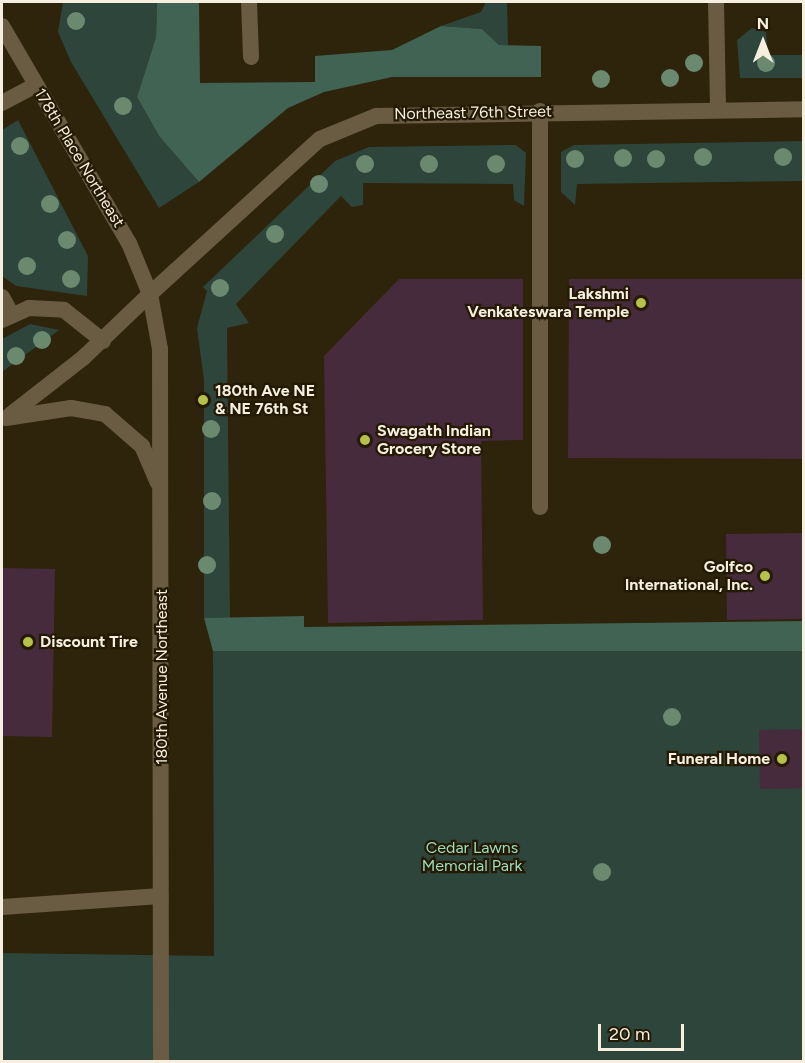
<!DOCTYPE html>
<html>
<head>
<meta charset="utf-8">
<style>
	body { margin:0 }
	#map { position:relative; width:805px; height:1063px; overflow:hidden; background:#2e230b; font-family:Figtree,sans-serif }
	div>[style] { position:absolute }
	.green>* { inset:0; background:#2d453a }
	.forest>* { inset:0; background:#406353 }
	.building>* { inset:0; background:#462b3c }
	.service>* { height:16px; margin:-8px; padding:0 8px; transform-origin:8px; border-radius:8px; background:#695c43 }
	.minor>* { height:16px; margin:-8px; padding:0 8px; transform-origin:8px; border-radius:8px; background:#695c43 }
	.tertiary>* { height:16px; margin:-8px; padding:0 8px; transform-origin:8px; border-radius:8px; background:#695c43 }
	.trees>* { width:18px; height:18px; margin:-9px; border-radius:50%; background:#6a896e }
	.dots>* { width:16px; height:16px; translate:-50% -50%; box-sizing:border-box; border:3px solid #241903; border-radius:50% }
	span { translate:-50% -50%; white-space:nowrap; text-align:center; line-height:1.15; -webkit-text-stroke:4.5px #241903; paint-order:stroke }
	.street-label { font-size:16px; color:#f6efe0 }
	.poi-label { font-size:16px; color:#f6efe0; font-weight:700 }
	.right { translate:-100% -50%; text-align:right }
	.left { translate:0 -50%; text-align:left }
	.park-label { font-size:16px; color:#9cddbf }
	.frame { position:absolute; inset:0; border:3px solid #f6efe0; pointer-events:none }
	.north { position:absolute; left:733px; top:12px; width:60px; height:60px; -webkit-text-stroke:4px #241903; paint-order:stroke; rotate:0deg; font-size:16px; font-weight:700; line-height:24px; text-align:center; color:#f6efe0 }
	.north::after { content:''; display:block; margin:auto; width:21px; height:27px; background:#f6efe0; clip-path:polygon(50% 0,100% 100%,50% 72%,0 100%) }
	.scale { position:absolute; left:598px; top:1024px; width:86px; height:27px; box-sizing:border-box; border:3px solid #f6efe0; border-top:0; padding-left:8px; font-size:18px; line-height:21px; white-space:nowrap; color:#f6efe0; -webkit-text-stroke:4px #241903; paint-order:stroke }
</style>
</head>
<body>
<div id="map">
	<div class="green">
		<i style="clip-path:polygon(63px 2px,157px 2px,156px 37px,137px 97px,159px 136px,199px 182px,159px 208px,71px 62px,58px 32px)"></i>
		<i style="clip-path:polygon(486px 2px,507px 2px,508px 45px,499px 45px,482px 29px,441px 26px,481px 12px)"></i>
		<i style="clip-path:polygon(752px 28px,766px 32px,768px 55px,803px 55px,803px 78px,740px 78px,737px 40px)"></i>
		<i style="clip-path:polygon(18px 120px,88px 256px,87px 296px,16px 286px,2px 276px,2px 130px)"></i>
		<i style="clip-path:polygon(803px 141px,803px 181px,577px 184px,575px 205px,561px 192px,561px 152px,574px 145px)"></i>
		<i style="clip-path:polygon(516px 145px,526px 153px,524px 206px,514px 200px,513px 184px,363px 183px,363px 205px,352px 207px,341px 196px,236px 304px,249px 323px,227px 328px,230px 618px,204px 618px,204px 381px,197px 328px,207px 291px,203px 287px,335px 161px,369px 147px)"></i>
		<i style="clip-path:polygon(30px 324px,59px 330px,2px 372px,2px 339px)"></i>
		<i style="clip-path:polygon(213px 651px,803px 651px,803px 1061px,2px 1062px,2px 953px,214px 956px)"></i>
	</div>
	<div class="forest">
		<i style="clip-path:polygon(157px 2px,199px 2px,200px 83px,315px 82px,315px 56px,392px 50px,441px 26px,482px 29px,499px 45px,541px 46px,541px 77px,392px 77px,324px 92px,288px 108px,199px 182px,159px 136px,137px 97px,156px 37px)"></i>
		<i style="clip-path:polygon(304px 616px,304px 627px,803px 621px,803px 651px,213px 651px,204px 618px)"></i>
	</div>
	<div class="building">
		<i style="clip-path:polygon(399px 279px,523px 279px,523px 440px,481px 441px,483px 620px,328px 623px,324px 356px)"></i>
		<i style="clip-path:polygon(569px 279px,804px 279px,804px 459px,568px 458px)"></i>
		<i style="clip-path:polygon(804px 533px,804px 619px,727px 620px,726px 534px)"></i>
		<i style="clip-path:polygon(2px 568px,55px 569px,52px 737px,3px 736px)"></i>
		<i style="clip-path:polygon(804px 729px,804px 788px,760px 789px,759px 730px)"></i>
	</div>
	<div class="service">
		<i style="left:249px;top:2px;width:55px;rotate:87.9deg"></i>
		<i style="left:716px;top:2px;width:108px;rotate:88.9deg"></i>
		<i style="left:540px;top:111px;width:396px;rotate:90deg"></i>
		<i style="left:2px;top:297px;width:21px;rotate:61deg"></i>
		<i style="left:2px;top:320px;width:30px;rotate:-24deg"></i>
		<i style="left:29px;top:308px;width:35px;rotate:3deg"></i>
		<i style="left:64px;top:310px;width:50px;rotate:38.5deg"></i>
		<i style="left:2px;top:907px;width:159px;rotate:-4deg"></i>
	</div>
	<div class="minor">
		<i style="left:2px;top:103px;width:38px;rotate:-28deg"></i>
		<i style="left:150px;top:294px;width:230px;rotate:-42.4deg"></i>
		<i style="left:320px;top:139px;width:61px;rotate:-22.3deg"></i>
		<i style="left:376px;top:116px;width:428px;rotate:-0.9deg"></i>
	</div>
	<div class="tertiary">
		<i style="left:2px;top:26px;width:251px;rotate:59.7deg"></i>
		<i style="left:129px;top:243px;width:55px;rotate:67.6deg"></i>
		<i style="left:150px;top:294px;width:56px;rotate:79.7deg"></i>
		<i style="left:160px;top:349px;width:713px;rotate:89.92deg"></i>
		<i style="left:10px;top:415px;width:93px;rotate:-38deg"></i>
		<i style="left:83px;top:358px;width:93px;rotate:-43.7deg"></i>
		<i style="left:6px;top:418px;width:66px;rotate:-8.7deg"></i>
		<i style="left:71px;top:408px;width:35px;rotate:10deg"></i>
		<i style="left:105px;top:414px;width:49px;rotate:40.9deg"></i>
		<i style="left:142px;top:446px;width:40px;rotate:66.6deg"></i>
	</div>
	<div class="trees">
		<i style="left:76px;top:21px"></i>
		<i style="left:694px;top:63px"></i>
		<i style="left:766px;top:63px"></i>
		<i style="left:670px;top:78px"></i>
		<i style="left:601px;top:79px"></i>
		<i style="left:123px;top:106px"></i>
		<i style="left:20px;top:146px"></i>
		<i style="left:703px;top:157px"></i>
		<i style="left:783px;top:157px"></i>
		<i style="left:623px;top:158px"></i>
		<i style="left:575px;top:159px"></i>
		<i style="left:656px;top:159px"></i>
		<i style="left:365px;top:164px"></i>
		<i style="left:429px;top:164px"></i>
		<i style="left:496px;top:164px"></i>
		<i style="left:319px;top:184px"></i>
		<i style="left:50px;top:204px"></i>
		<i style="left:275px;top:234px"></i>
		<i style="left:67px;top:240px"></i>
		<i style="left:27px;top:266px"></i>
		<i style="left:71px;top:279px"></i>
		<i style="left:220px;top:288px"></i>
		<i style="left:42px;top:340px"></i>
		<i style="left:16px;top:356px"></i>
		<i style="left:211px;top:429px"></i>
		<i style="left:212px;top:501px"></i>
		<i style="left:602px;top:545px"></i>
		<i style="left:207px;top:565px"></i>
		<i style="left:672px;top:717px"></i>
		<i style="left:602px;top:872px"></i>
	</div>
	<div class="dots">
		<i style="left:641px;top:303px;background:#b7c148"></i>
		<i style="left:203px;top:400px;background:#b7c148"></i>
		<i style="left:365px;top:440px;background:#b7c148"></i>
		<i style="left:765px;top:576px;background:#b7c148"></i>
		<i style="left:28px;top:642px;background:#b7c148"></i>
		<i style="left:782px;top:759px;background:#b7c148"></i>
	</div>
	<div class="street-label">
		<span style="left:473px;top:113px;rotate:-1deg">Northeast 76th Street</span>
		<span style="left:79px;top:158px;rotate:59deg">178th Place Northeast</span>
		<span style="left:162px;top:677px;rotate:-90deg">180th Avenue Northeast</span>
	</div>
	<div class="poi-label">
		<span class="right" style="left:629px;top:303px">Lakshmi<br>Venkateswara Temple</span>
		<span class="left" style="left:215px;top:400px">180th Ave NE<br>&amp; NE 76th St</span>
		<span class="left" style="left:377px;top:440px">Swagath Indian<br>Grocery Store</span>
		<span class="right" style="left:753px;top:576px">Golfco<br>International, Inc.</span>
		<span class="left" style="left:40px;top:642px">Discount Tire</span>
		<span class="right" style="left:770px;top:759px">Funeral Home</span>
	</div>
	<div class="park-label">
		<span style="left:472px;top:857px">Cedar Lawns<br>Memorial Park</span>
	</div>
	<div class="frame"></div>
	<div class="north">N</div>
	<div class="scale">20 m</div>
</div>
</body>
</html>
